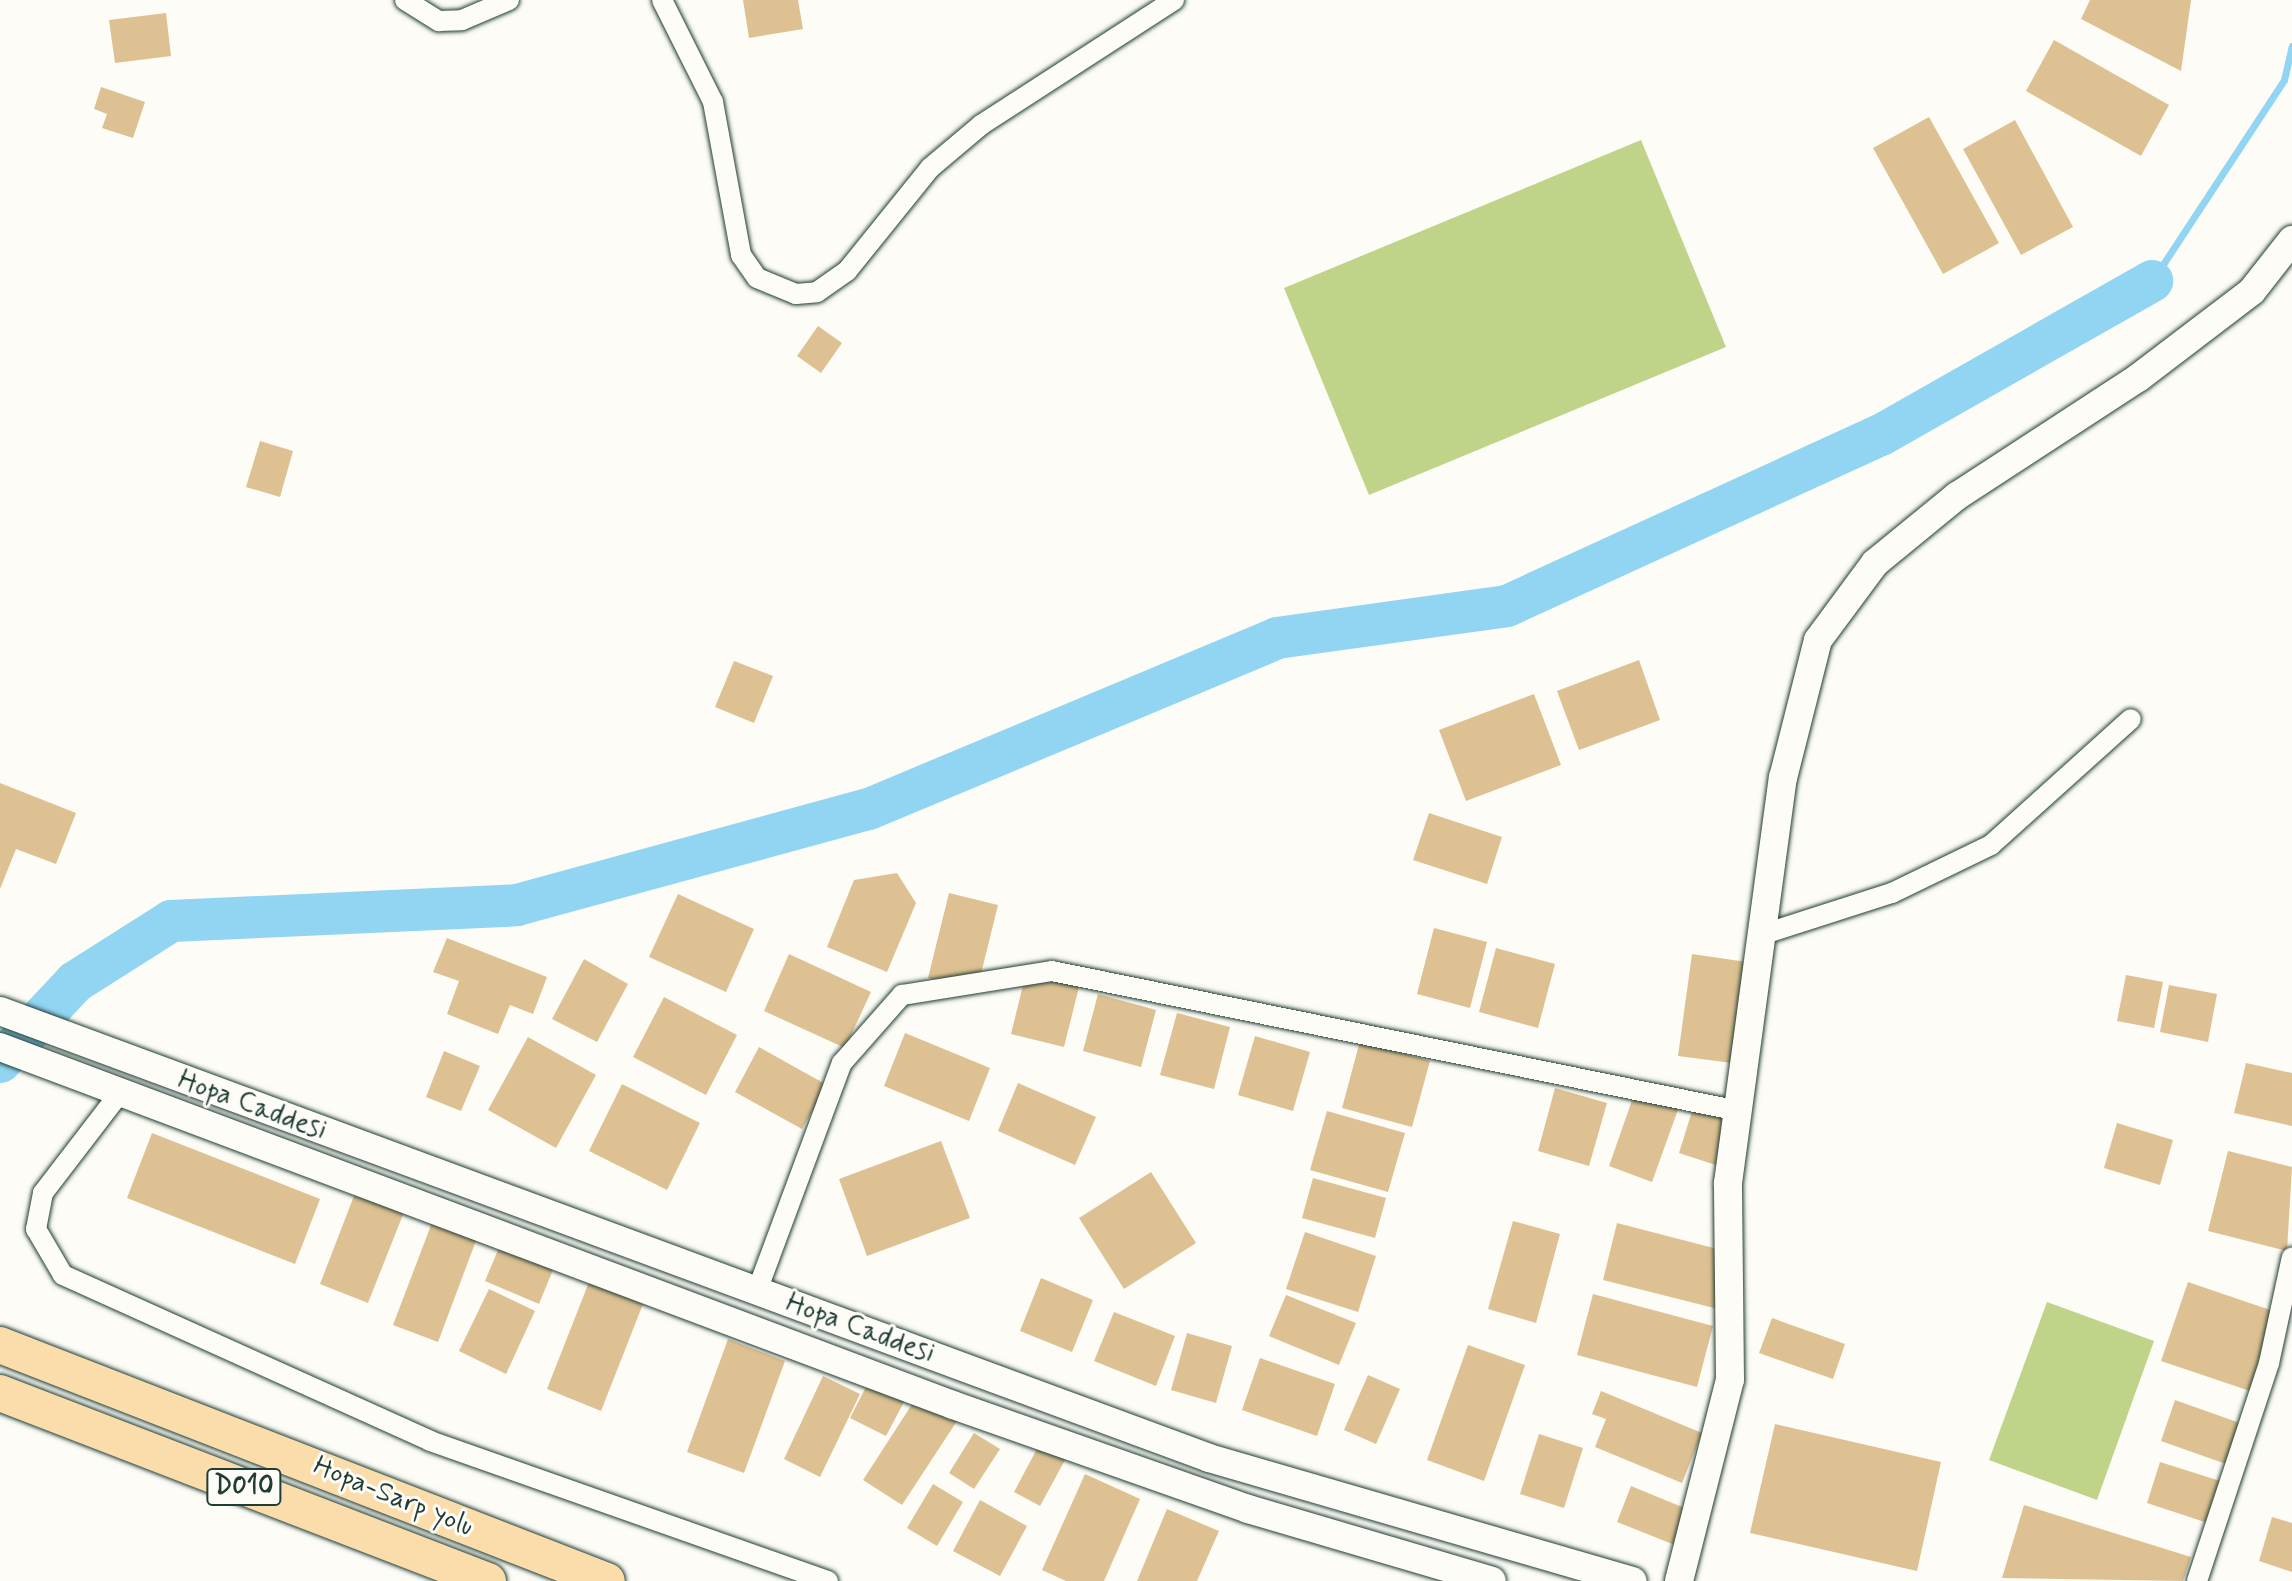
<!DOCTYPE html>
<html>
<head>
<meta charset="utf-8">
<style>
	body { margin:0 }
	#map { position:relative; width:2292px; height:1581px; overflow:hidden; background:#fdfcf7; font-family:Mynerve,sans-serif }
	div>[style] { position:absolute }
	.green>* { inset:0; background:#c0d489 }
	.stream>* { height:7px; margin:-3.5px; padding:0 3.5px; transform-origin:3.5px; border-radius:3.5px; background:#91d5f2 }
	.river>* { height:42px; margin:-21px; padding:0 21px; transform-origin:21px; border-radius:21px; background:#91d5f2 }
	.building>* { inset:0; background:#dec192 }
	.roads { filter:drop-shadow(0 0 2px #1f3d34) drop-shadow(0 0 2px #1f3d34) }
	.street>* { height:20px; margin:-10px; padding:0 10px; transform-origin:10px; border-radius:10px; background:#fdfcf7 }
	.secondary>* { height:28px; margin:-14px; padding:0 14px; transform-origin:14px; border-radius:14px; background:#fdfcf7 }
	.highway>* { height:36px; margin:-18px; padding:0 18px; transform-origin:18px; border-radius:18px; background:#fbddab }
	span { translate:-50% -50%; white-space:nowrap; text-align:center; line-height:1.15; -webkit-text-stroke:6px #fdfcf7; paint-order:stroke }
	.shield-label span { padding:2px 6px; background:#fdfcf7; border:2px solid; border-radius:6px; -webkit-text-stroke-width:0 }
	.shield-label { font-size:26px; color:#1f3d34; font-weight:700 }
	.street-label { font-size:28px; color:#1f3d34 }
</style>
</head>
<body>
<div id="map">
	<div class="green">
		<i style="clip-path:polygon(1641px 140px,1726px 347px,1369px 495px,1284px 288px)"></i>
		<i style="clip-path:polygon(2047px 1302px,2154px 1341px,2097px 1500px,1989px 1460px)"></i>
	</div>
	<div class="stream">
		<i style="left:2152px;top:281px;width:240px;rotate:-56.7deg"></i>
		<i style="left:2284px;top:80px;width:35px;rotate:-77deg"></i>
	</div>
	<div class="river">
		<i style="left:0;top:1062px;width:110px;rotate:-46.8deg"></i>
		<i style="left:75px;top:982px;width:114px;rotate:-32.4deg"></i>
		<i style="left:171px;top:921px;width:346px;rotate:-2.6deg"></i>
		<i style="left:517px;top:905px;width:365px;rotate:-15.3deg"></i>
		<i style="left:869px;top:809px;width:442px;rotate:-22.7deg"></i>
		<i style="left:1277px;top:638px;width:232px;rotate:-7.9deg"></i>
		<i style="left:1507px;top:606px;width:411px;rotate:-24.6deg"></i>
		<i style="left:1881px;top:435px;width:312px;rotate:-29.6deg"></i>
	</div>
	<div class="building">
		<i style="clip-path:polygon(743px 0,798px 0,803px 29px,749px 38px)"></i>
		<i style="clip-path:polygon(2090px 0,2191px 0,2181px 71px,2081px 19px)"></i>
		<i style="clip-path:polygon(166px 13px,171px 56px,115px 63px,109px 20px)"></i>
		<i style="clip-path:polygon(2054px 40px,2169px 105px,2141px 156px,2026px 91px)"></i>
		<i style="clip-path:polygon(101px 87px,145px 102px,133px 138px,102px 128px,107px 114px,94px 109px)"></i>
		<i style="clip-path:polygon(1929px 117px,1999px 243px,1943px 274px,1873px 148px)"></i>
		<i style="clip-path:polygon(2015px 120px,2073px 227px,2021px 255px,1963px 149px)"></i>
		<i style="clip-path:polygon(818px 326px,842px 343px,821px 373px,797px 356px)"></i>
		<i style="clip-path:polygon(260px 441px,293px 451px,280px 497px,246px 487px)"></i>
		<i style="clip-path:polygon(1639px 660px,1660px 720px,1579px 750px,1557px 691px)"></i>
		<i style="clip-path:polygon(734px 661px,773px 676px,754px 723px,715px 707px)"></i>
		<i style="clip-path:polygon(1534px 694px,1561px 765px,1466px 801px,1439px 730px)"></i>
		<i style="clip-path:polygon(0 783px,76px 813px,56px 864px,16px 849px,0 889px)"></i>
		<i style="clip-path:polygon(1429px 813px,1502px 837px,1487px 884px,1413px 860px)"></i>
		<i style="clip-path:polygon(897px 873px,916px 903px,887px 972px,827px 947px,854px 880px)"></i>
		<i style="clip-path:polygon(949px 893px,998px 905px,977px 990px,928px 978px)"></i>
		<i style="clip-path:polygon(678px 894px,754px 929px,726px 992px,649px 957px)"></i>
		<i style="clip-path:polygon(1434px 928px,1487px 942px,1470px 1008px,1417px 994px)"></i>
		<i style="clip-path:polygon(447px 938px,547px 977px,533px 1014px,510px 1005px,498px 1034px,447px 1014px,459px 981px,433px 972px)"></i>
		<i style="clip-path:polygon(1496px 948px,1555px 964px,1538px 1028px,1479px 1012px)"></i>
		<i style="clip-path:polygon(789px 954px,871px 992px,845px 1048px,764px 1011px)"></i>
		<i style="clip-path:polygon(1692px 954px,1747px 962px,1732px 1063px,1678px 1056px)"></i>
		<i style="clip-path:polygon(584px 959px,628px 984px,597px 1042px,552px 1019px)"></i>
		<i style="clip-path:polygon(1026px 973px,1079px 987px,1064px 1047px,1011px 1034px)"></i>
		<i style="clip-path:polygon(2126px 975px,2163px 982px,2154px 1028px,2117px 1021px)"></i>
		<i style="clip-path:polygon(2169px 985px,2217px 994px,2208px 1042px,2160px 1032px)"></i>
		<i style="clip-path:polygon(1098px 994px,1156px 1010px,1141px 1067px,1083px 1051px)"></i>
		<i style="clip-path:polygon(664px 997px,737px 1035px,706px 1095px,633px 1057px)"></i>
		<i style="clip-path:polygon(1177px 1013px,1230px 1027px,1214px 1089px,1160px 1075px)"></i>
		<i style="clip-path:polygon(905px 1033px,990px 1068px,969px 1121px,884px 1086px)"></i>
		<i style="clip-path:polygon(1255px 1036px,1310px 1052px,1293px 1111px,1238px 1095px)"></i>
		<i style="clip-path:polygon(528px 1037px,596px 1075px,556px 1148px,488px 1110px)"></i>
		<i style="clip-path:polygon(1360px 1041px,1430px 1061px,1412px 1127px,1342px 1108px)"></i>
		<i style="clip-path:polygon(759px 1047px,827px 1085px,802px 1129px,735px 1092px)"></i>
		<i style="clip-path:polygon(444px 1051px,480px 1066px,461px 1111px,426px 1097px)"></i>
		<i style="clip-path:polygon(2246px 1063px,2292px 1073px,2292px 1126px,2234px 1113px)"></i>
		<i style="clip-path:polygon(1018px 1083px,1096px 1117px,1075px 1165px,998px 1131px)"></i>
		<i style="clip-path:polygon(622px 1084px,700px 1123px,667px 1190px,589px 1151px)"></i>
		<i style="clip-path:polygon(1555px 1088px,1607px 1103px,1589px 1166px,1538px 1151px)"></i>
		<i style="clip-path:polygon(1636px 1089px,1680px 1104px,1652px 1182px,1609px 1166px)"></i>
		<i style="clip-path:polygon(1693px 1108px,1742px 1124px,1728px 1169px,1679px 1153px)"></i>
		<i style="clip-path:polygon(1327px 1111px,1405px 1133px,1388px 1192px,1310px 1170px)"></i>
		<i style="clip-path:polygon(2117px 1123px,2173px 1140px,2160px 1185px,2104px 1168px)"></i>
		<i style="clip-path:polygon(152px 1133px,320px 1199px,295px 1264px,127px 1198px)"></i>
		<i style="clip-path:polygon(941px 1141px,970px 1218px,867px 1256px,839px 1179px)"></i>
		<i style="clip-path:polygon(2228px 1151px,2292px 1167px,2287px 1251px,2208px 1231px)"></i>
		<i style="clip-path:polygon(1151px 1172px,1196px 1243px,1124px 1289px,1079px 1218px)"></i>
		<i style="clip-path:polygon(1313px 1178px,1386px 1198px,1375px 1238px,1302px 1218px)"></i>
		<i style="clip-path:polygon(357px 1188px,406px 1207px,368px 1303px,320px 1284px)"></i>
		<i style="clip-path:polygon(433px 1220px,477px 1238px,438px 1342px,393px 1325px)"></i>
		<i style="clip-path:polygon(1513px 1221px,1560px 1234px,1536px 1323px,1488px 1309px)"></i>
		<i style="clip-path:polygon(1617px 1223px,1733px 1253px,1718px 1309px,1603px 1280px)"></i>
		<i style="clip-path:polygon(1305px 1232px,1376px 1256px,1358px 1312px,1286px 1289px)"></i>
		<i style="clip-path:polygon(503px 1238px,557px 1260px,539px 1304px,485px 1281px)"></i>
		<i style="clip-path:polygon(1041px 1278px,1093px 1300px,1072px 1352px,1020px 1331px)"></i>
		<i style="clip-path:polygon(589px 1282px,643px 1304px,601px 1411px,547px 1389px)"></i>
		<i style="clip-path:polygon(2188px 1282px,2279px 1313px,2253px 1392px,2161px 1361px)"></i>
		<i style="clip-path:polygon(489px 1289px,535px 1311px,506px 1374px,459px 1351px)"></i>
		<i style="clip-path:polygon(1593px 1294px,1713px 1326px,1697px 1387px,1577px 1355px)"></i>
		<i style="clip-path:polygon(1286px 1295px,1356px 1323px,1339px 1365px,1269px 1336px)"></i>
		<i style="clip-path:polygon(1114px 1312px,1175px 1336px,1156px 1386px,1094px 1361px)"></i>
		<i style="clip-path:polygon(1772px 1318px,1845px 1344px,1833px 1379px,1759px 1353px)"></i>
		<i style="clip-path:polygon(1187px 1333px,1232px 1346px,1216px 1403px,1171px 1390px)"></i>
		<i style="clip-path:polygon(728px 1339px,785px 1361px,744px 1473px,687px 1452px)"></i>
		<i style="clip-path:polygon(1468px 1345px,1525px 1365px,1484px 1481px,1427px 1460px)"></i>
		<i style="clip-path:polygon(1260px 1358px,1335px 1384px,1317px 1436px,1242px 1410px)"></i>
		<i style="clip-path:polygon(1368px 1375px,1400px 1389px,1376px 1444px,1344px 1430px)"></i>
		<i style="clip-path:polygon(823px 1376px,860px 1394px,820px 1477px,784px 1459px)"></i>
		<i style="clip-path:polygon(869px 1381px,905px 1400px,886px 1436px,850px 1418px)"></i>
		<i style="clip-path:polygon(1601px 1391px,1702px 1433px,1682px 1483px,1595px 1447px,1606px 1419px,1592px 1414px)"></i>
		<i style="clip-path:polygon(918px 1395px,957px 1421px,902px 1505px,863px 1480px)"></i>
		<i style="clip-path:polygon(2175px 1400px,2254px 1428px,2240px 1469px,2161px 1441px)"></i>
		<i style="clip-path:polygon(1775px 1424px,1941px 1462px,1917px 1571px,1750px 1533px)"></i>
		<i style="clip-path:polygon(974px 1433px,1000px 1449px,974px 1489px,949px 1473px)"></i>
		<i style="clip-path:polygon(1539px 1434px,1583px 1448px,1564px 1508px,1520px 1494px)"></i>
		<i style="clip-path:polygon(1039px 1445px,1065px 1460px,1040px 1506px,1014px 1492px)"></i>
		<i style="clip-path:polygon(2160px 1462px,2236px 1486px,2223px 1528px,2147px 1503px)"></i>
		<i style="clip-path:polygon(1085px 1474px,1140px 1499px,1104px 1581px,1066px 1581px,1042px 1570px)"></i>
		<i style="clip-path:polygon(933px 1484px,963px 1502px,937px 1546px,907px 1528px)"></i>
		<i style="clip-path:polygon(1631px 1486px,1704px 1516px,1690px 1551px,1617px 1522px)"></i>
		<i style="clip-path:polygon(980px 1500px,1027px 1526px,1000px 1576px,953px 1551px)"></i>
		<i style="clip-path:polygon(2024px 1505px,2191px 1557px,2183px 1581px,2002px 1578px)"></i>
		<i style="clip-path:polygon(1167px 1509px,1219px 1531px,1197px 1581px,1137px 1581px)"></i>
		<i style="clip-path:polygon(2272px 1517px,2292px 1523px,2292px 1572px,2259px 1561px)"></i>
	</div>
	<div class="roads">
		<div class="street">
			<i style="left:405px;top:0;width:40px;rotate:32deg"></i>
			<i style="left:439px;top:21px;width:23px;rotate:-2deg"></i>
			<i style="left:462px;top:20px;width:51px;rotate:-23.1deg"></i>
			<i style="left:662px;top:0;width:114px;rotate:63.4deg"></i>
			<i style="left:713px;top:102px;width:156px;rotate:79.6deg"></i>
			<i style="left:741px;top:255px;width:28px;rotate:55deg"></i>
			<i style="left:757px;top:278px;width:42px;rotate:22.3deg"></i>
			<i style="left:796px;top:294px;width:21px;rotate:-5deg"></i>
			<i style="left:817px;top:292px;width:37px;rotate:-35deg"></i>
			<i style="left:847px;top:271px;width:132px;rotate:-51.1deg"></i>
			<i style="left:930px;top:168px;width:67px;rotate:-40.1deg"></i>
			<i style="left:981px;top:125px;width:230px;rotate:-32.9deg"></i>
			<i style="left:1764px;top:934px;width:134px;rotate:-17.8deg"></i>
			<i style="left:1892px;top:893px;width:110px;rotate:-25.9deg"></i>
			<i style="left:1991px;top:845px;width:188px;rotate:-42deg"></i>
			<i style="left:119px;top:1094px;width:125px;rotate:127.5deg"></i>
			<i style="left:43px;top:1193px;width:37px;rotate:101deg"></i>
			<i style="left:36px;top:1229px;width:53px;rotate:59.6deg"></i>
			<i style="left:63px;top:1275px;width:403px;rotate:24.3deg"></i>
			<i style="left:430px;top:1441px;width:422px;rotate:19.4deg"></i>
			<i style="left:757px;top:1291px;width:243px;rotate:-69.6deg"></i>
			<i style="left:842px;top:1063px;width:91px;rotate:-48.6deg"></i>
			<i style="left:902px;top:995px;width:152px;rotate:-9.1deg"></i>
			<i style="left:1052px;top:971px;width:701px;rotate:11.52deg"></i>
			<i style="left:2197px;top:1581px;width:230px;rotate:-71.7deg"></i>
			<i style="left:2269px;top:1363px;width:108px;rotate:-77.8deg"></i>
		</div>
		<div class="secondary">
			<i style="left:0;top:1011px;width:1289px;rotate:20.29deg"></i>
			<i style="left:1209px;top:1458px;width:441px;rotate:16.2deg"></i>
			<i style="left:0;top:1047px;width:1018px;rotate:20.59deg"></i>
			<i style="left:953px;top:1405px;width:313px;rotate:19.4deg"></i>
			<i style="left:1248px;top:1509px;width:254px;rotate:16.4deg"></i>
			<i style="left:1679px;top:1581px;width:207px;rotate:-75.8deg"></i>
			<i style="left:1730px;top:1380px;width:197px;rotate:-90.6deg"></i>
			<i style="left:1728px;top:1183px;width:409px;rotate:-82.3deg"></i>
			<i style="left:1783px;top:778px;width:142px;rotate:-75.8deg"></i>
			<i style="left:1818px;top:640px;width:96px;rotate:-53.5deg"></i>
			<i style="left:1875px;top:563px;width:106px;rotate:-39.3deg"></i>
			<i style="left:1957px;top:496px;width:216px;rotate:-33.1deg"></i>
			<i style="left:2138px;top:378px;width:143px;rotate:-37.3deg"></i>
			<i style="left:2252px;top:291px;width:65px;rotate:-51.9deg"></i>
		</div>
		<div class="highway">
			<i style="left:0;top:1345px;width:651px;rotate:21.25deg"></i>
			<i style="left:0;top:1393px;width:523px;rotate:21.07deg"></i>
		</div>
	</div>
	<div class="shield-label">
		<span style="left:244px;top:1487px">D010</span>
	</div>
	<div class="street-label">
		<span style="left:252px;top:1106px;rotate:20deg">Hopa Caddesi</span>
		<span style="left:860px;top:1329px;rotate:20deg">Hopa Caddesi</span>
		<span style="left:393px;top:1497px;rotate:22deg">Hopa-Sarp yolu</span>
	</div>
</div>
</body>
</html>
